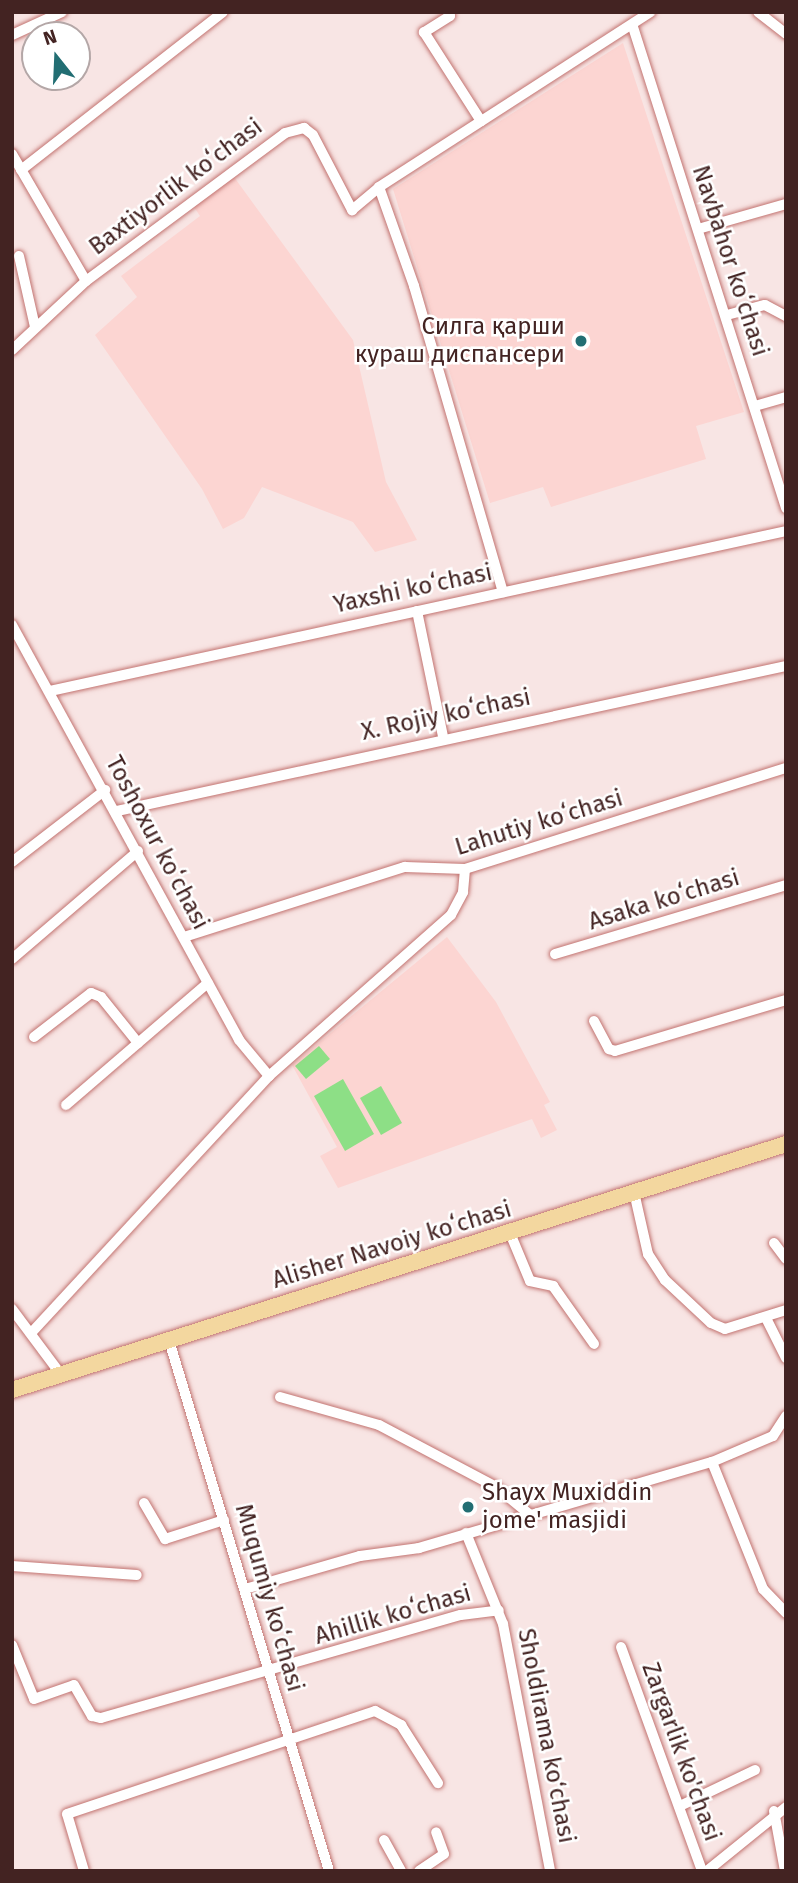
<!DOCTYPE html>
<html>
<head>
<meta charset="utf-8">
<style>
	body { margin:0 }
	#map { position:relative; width:798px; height:1883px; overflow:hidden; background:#f8e5e4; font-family:"Fira Sans",sans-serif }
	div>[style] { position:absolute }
	.built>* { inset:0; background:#fcd5d2 }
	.green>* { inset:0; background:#8ddf86 }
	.roads { filter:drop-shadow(0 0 2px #c27370) drop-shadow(0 0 2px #c27370) }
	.minor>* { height:10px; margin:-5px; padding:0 5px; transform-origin:5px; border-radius:5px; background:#fff }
	.primary>* { height:16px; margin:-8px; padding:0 8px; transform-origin:8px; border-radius:8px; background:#f3d79f }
	.dots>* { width:19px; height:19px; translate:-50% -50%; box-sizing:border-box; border:4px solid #fff; border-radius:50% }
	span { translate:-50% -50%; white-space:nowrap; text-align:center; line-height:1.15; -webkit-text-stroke:5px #fff; paint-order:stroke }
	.street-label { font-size:24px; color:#432322 }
	.poi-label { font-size:24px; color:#432322 }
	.right { translate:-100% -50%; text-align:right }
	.left { translate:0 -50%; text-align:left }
	.frame { position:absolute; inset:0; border:14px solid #432322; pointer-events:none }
	.north { position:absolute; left:21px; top:21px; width:70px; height:70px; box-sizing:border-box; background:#fff; border:2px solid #b4a7a7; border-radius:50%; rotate:342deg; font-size:19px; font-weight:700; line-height:28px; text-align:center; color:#432322 }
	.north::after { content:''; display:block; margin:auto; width:24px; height:32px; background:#226e73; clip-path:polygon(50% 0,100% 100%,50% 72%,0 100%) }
</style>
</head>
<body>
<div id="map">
	<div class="built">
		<i style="clip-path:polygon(623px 43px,744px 412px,696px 426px,706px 459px,551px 507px,543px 487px,490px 503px,393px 189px)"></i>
		<i style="clip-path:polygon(234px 177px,353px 340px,386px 482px,417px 540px,375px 552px,353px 522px,262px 487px,244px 518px,223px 529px,202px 489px,95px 335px,137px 297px,121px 276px,200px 216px,194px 207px)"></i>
		<i style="clip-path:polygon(447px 937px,496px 1002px,550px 1102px,544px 1105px,557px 1130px,541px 1138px,532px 1119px,338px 1188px,320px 1156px,337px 1147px,292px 1065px)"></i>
	</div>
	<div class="green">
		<i style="clip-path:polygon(319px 1046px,330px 1059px,306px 1079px,295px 1066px)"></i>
		<i style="clip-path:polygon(343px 1079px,374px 1134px,345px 1151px,314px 1096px)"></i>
		<i style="clip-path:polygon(381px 1086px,402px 1123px,381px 1135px,360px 1098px)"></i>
	</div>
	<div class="roads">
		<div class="minor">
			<i style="left:449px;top:12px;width:4px;rotate:76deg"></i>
			<i style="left:450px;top:16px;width:31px;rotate:148deg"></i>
			<i style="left:424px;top:32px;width:106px;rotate:57.4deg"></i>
			<i style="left:758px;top:12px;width:36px;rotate:38deg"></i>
			<i style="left:633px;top:27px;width:505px;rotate:72.35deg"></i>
			<i style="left:12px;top:35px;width:55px;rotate:-24.7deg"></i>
			<i style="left:12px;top:154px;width:147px;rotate:59.8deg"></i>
			<i style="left:21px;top:170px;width:256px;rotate:-38deg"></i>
			<i style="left:379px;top:187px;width:105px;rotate:70.5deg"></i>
			<i style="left:414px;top:286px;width:319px;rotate:73.8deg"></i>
			<i style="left:698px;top:229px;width:91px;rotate:-15.9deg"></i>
			<i style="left:19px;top:256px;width:73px;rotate:77.3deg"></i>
			<i style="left:727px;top:315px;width:39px;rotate:-15deg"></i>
			<i style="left:765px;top:305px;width:24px;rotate:28deg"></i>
			<i style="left:12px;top:350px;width:101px;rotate:-43deg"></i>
			<i style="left:86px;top:281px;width:248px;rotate:-36.6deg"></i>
			<i style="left:285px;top:133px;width:20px;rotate:-15deg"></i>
			<i style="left:304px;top:128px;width:11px;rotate:38deg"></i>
			<i style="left:313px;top:135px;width:85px;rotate:62.5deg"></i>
			<i style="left:352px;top:210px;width:35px;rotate:-40deg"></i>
			<i style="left:379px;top:187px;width:323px;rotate:-32.8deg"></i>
			<i style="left:755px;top:406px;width:32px;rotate:-16deg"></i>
			<i style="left:417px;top:611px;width:128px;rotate:78.3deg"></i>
			<i style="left:12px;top:625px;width:473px;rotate:61.3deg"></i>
			<i style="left:239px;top:1040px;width:47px;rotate:50.2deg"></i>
			<i style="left:50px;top:691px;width:753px;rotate:-12.26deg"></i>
			<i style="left:117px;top:811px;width:685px;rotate:-12.23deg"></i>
			<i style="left:12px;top:862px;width:118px;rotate:-37.7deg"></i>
			<i style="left:184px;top:937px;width:232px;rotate:-17.6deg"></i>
			<i style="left:405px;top:867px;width:60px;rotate:1.9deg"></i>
			<i style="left:465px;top:869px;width:337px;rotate:-17.5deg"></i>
			<i style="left:555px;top:954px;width:241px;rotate:-16.6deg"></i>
			<i style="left:12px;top:959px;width:166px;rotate:-40.6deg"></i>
			<i style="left:594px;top:1021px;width:32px;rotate:62deg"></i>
			<i style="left:609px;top:1049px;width:6px;rotate:18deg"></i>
			<i style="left:615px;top:1051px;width:178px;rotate:-16.6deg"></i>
			<i style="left:34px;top:1037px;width:72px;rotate:-37.7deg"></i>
			<i style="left:91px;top:993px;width:11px;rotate:22deg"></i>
			<i style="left:101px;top:997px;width:59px;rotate:51.2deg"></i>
			<i style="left:66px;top:1105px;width:187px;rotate:-40.7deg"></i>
			<i style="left:634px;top:1192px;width:64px;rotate:77.3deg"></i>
			<i style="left:648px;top:1254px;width:31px;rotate:57deg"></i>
			<i style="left:665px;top:1280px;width:63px;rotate:43.1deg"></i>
			<i style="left:711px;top:1323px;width:15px;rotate:23deg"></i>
			<i style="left:725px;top:1329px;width:64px;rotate:-17.3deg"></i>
			<i style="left:510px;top:1233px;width:52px;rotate:67.4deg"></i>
			<i style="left:530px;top:1281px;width:24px;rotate:12deg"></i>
			<i style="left:553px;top:1286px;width:71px;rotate:54.7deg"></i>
			<i style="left:774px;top:1243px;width:20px;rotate:53deg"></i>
			<i style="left:12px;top:1309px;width:79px;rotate:53.3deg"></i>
			<i style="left:766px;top:1318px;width:45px;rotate:63.4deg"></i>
			<i style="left:33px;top:1331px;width:347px;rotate:-47.2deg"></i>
			<i style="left:269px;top:1076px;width:243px;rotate:-41.5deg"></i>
			<i style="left:451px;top:915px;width:26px;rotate:-62deg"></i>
			<i style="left:463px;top:892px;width:23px;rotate:-85deg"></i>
			<i style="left:168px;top:1337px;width:558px;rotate:73.22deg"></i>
			<i style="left:280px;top:1397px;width:103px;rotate:15.8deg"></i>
			<i style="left:379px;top:1425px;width:132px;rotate:27.9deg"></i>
			<i style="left:496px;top:1487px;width:43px;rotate:39.3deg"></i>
			<i style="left:712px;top:1462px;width:137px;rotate:68.1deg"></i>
			<i style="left:763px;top:1589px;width:33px;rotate:46deg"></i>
			<i style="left:144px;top:1503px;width:42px;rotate:59.7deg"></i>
			<i style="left:165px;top:1539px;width:62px;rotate:-17.9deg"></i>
			<i style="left:466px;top:1533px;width:98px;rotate:67.9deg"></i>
			<i style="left:503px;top:1624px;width:251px;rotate:79.2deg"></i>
			<i style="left:12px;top:1566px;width:125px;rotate:4.1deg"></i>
			<i style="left:245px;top:1589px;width:120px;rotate:-16deg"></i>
			<i style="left:360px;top:1556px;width:60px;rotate:-7.7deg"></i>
			<i style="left:419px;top:1548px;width:305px;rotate:-16.4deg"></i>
			<i style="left:712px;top:1462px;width:66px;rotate:-23.1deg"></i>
			<i style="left:773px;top:1436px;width:24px;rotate:-57deg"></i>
			<i style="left:12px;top:1645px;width:58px;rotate:67.8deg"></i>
			<i style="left:34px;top:1699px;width:42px;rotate:-19.3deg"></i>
			<i style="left:74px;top:1685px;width:36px;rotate:60deg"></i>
			<i style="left:92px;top:1716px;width:9px;rotate:13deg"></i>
			<i style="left:101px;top:1718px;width:374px;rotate:-16deg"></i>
			<i style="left:461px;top:1615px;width:38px;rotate:-7deg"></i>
			<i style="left:621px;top:1647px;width:238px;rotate:70.1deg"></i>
			<i style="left:682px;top:1805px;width:81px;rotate:-25.6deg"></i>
			<i style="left:774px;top:1811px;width:61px;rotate:79.6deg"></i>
			<i style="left:384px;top:1840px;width:35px;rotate:61deg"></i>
			<i style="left:84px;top:1871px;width:59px;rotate:-106.6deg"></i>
			<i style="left:67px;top:1814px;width:325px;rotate:-18.5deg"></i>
			<i style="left:375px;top:1711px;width:30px;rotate:28deg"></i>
			<i style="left:401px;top:1725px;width:69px;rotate:57.5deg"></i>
			<i style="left:419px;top:1871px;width:30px;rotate:-34deg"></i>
			<i style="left:444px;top:1854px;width:23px;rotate:-110deg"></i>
			<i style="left:707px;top:1871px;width:102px;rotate:-39deg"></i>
		</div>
		<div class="primary">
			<i style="left:12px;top:1390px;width:812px;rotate:-17.63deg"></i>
		</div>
	</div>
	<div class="dots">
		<i style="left:581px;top:341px;background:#226e73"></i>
		<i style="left:468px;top:1507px;background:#226e73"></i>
	</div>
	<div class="street-label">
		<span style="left:176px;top:187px;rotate:-37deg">Baxtiyorlik koʻchasi</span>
		<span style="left:730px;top:261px;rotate:72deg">Navbahor koʻchasi</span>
		<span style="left:413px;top:589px;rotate:-12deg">Yaxshi koʻchasi</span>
		<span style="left:446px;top:715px;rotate:-12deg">X. Rojiy koʻchasi</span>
		<span style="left:539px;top:823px;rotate:-17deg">Lahutiy koʻchasi</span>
		<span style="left:157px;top:843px;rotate:62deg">Toshoxur koʻchasi</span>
		<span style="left:664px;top:900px;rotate:-17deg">Asaka koʻchasi</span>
		<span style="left:392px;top:1245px;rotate:-17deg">Alisher Navoiy koʻchasi</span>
		<span style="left:269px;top:1598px;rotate:74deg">Muqumiy koʻchasi</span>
		<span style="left:393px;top:1615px;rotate:-16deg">Ahillik koʻchasi</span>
		<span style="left:546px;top:1736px;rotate:79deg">Sholdirama ko‘chasi</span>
		<span style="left:681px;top:1752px;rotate:70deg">Zargarlik ko'chasi</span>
	</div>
	<div class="poi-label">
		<span class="right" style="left:565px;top:341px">Силга қарши<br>кураш диспансери</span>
		<span class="left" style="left:482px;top:1507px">Shayx Muxiddin<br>jome' masjidi</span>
	</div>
	<div class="frame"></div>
	<div class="north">N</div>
</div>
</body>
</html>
